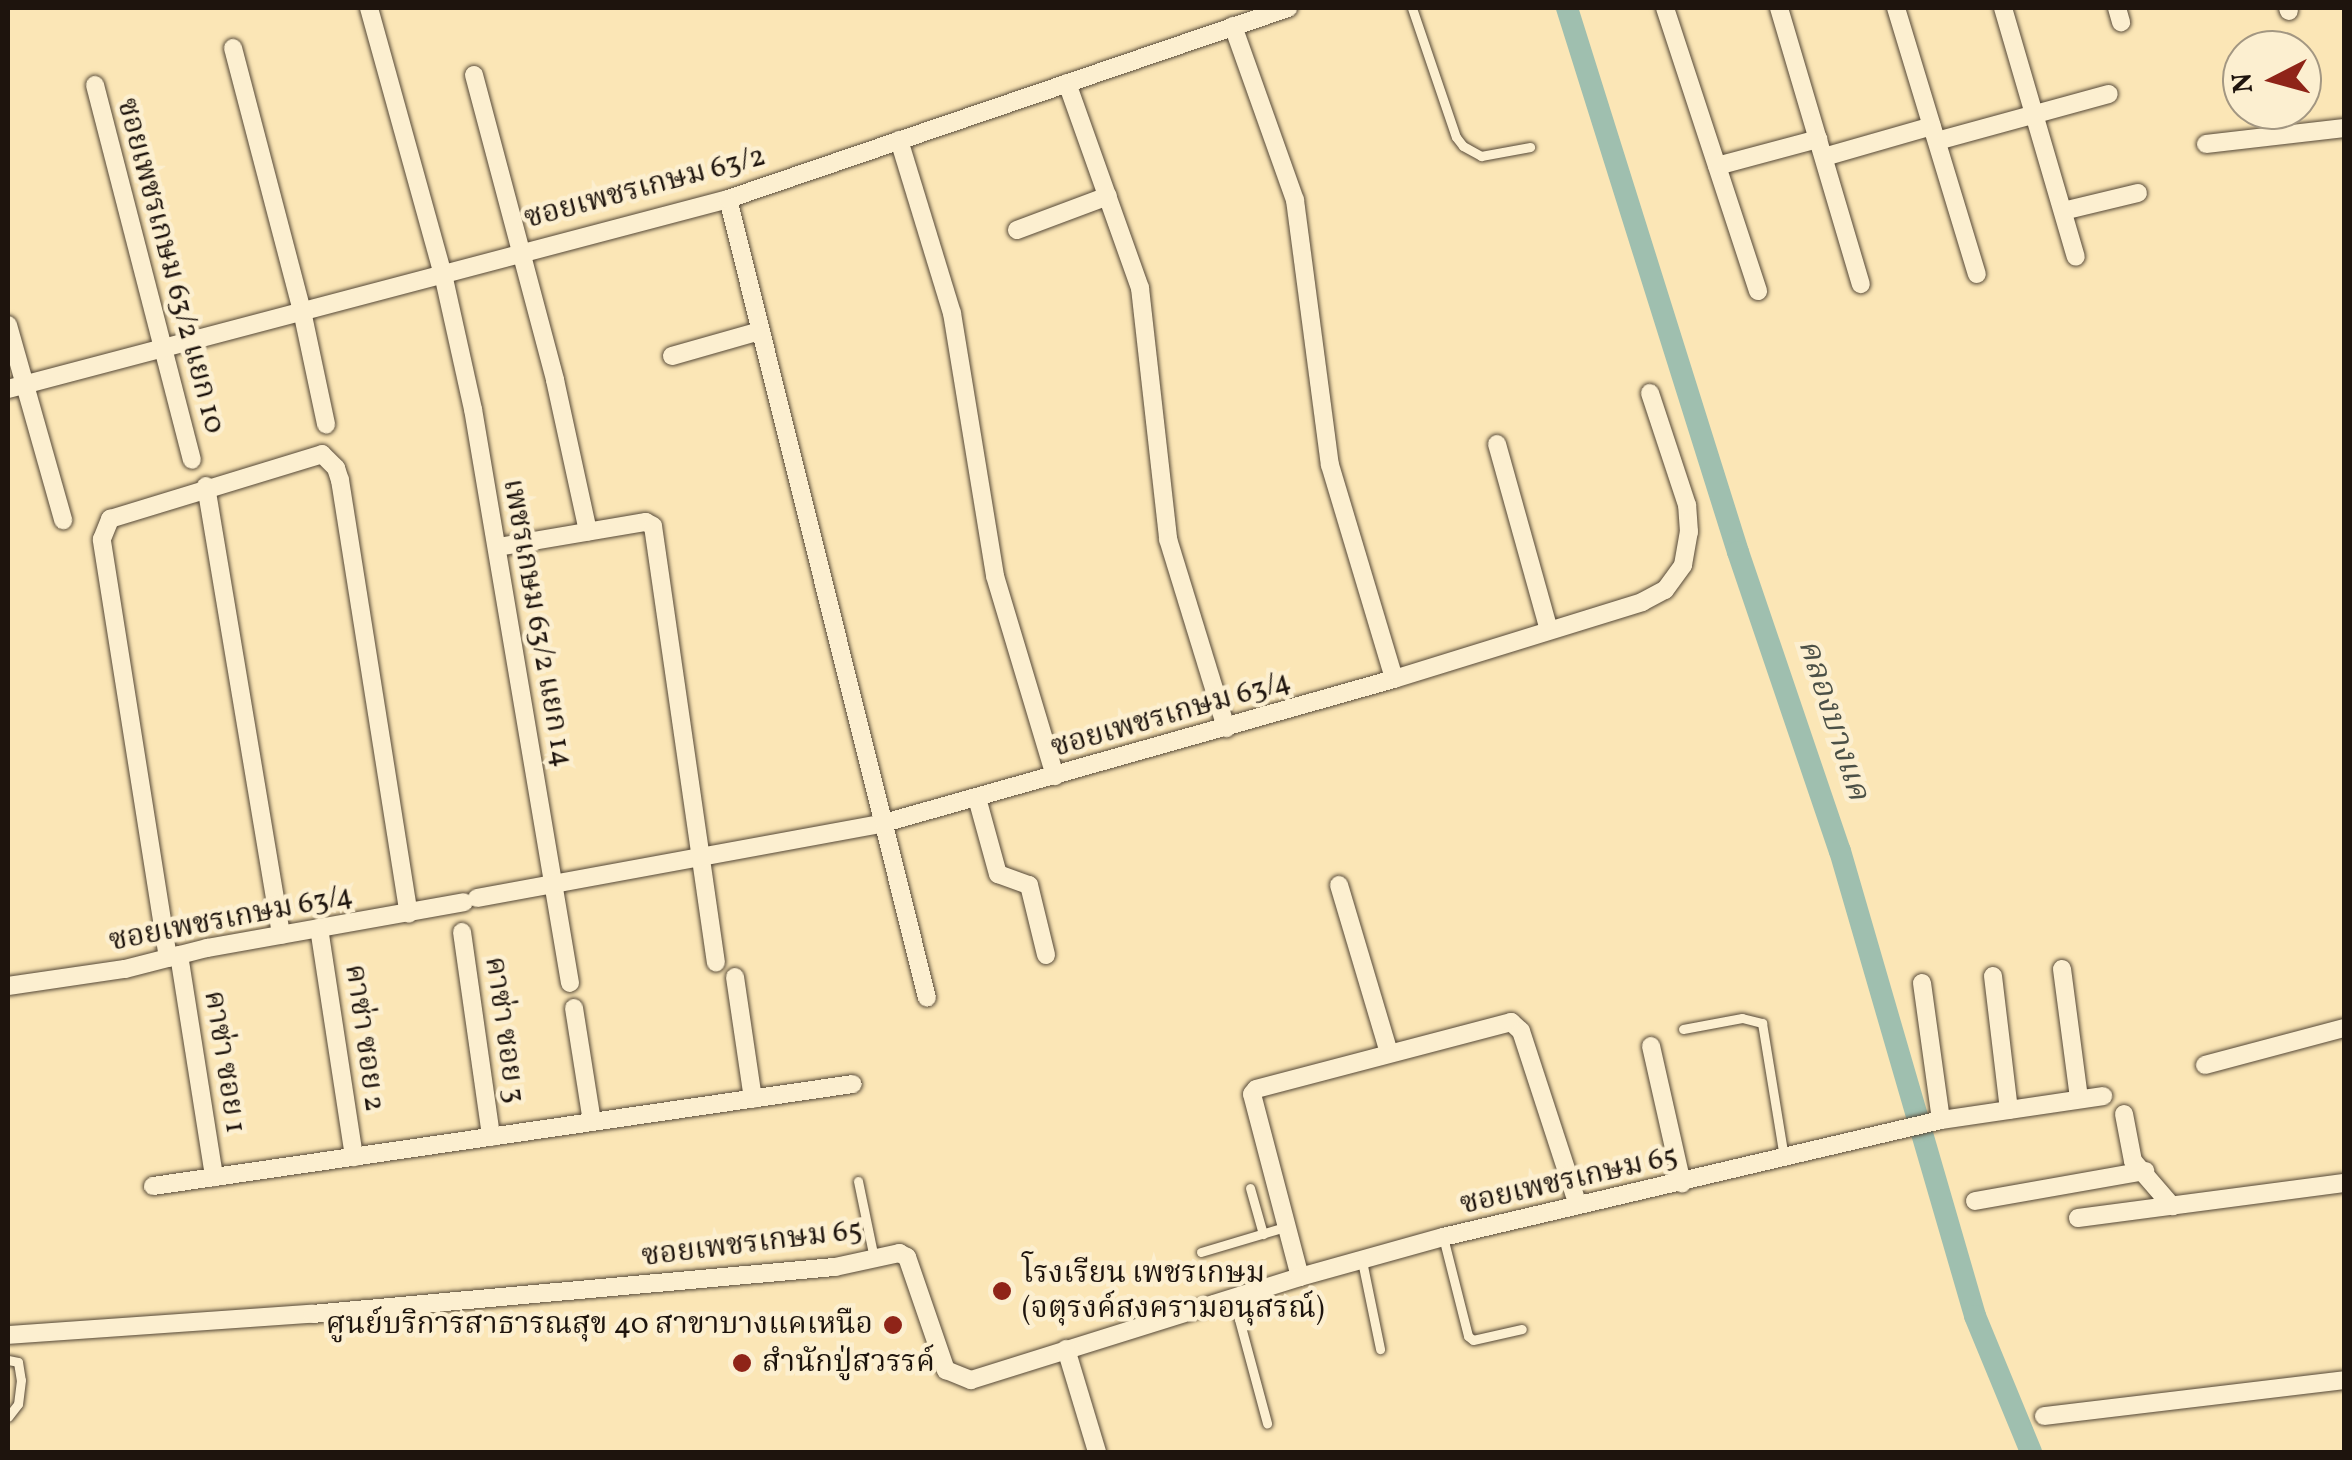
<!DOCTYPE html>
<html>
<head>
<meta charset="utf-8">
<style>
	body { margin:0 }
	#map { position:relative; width:2352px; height:1460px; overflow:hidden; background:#fbe6b6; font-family:Vollkorn,"Noto Serif Thai",serif }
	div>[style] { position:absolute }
	.canal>* { height:22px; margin:-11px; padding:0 11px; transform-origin:11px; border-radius:11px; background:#9fbfaf }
	.roads { filter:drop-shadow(0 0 2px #554837) drop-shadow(0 0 2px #554837) }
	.service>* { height:9px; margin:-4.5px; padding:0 4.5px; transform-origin:4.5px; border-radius:4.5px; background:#fcefd0 }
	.minor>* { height:18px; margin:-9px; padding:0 9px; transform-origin:9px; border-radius:9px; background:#fcefd0 }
	.dots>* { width:28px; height:28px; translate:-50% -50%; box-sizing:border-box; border:5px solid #fcefd0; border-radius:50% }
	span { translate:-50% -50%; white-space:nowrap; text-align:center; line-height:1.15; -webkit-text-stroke:9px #fcefd0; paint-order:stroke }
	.street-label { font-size:30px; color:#1e140d }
	.poi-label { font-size:30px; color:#1e140d }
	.left { translate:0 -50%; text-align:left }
	.right { translate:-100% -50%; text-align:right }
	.water-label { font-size:32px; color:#4b5046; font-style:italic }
	.frame { position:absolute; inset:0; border:10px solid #1e140d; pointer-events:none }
	.north { position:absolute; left:2222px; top:30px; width:100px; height:100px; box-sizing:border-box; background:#fcefd0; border:2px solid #a39782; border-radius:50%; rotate:264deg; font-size:28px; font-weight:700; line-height:40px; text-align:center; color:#1e140d }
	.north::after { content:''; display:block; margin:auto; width:35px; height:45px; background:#8f2418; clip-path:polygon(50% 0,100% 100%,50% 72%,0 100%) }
</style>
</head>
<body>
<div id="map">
	<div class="canal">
		<i style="left:1567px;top:8px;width:570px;rotate:72.55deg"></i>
		<i style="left:1738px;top:552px;width:316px;rotate:71.2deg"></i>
		<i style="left:1840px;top:851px;width:484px;rotate:73.8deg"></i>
		<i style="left:1975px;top:1316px;width:147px;rotate:67.6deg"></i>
	</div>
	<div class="roads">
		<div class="service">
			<i style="left:1412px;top:8px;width:136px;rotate:71.2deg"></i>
			<i style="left:1456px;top:137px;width:11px;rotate:52deg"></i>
			<i style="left:1463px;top:146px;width:21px;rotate:29deg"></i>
			<i style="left:1481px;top:156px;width:50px;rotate:-10.4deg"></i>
			<i style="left:1683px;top:1029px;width:60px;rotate:-10.6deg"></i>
			<i style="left:1742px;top:1018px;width:21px;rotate:14deg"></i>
			<i style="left:1762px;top:1023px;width:136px;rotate:80.7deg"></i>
			<i style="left:858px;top:1181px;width:79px;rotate:78.3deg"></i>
			<i style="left:1250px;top:1188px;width:48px;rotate:74.2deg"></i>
			<i style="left:1443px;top:1237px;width:102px;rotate:75.8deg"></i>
			<i style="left:1468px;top:1336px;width:6px;rotate:39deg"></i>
			<i style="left:1473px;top:1340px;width:50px;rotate:-12.7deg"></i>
			<i style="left:1201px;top:1252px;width:88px;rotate:-16.6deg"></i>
			<i style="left:1362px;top:1261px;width:90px;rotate:78.4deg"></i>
			<i style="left:1233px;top:1297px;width:131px;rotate:74.9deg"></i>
			<i style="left:8px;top:1360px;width:10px;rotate:11deg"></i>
			<i style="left:18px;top:1362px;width:18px;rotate:81deg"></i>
			<i style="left:21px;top:1380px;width:24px;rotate:97deg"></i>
			<i style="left:18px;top:1404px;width:16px;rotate:128deg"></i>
		</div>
		<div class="minor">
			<i style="left:369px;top:8px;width:276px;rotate:74.5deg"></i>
			<i style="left:443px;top:274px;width:138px;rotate:77.5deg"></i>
			<i style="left:473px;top:409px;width:582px;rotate:80.41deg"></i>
			<i style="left:1665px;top:8px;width:298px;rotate:71.8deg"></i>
			<i style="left:1779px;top:8px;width:288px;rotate:73.5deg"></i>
			<i style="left:1896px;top:8px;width:278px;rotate:73.1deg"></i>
			<i style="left:2003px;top:8px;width:259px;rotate:73.7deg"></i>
			<i style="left:2117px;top:8px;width:15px;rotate:74deg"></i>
			<i style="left:2288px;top:8px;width:3px;rotate:72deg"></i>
			<i style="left:1233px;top:26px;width:185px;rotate:70.4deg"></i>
			<i style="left:1295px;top:200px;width:267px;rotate:82.5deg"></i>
			<i style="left:1330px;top:465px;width:223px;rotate:73.3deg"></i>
			<i style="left:233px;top:48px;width:272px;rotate:75.3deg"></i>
			<i style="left:302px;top:311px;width:116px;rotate:78deg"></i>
			<i style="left:474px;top:75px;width:316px;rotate:75.1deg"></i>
			<i style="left:555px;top:380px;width:155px;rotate:77.7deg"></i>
			<i style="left:1067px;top:83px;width:218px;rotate:70.4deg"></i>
			<i style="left:1140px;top:288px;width:253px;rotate:83.6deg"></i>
			<i style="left:1168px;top:539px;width:198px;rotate:72.9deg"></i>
			<i style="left:95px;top:85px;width:387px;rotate:75.5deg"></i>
			<i style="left:899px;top:140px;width:181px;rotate:73deg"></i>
			<i style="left:952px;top:313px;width:266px;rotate:80.7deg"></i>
			<i style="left:995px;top:576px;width:209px;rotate:73.3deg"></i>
			<i style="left:1937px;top:141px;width:178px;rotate:-15.3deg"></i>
			<i style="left:2206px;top:144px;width:139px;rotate:-6.6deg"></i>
			<i style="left:1824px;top:157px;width:112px;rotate:-16deg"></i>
			<i style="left:1717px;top:166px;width:105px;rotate:-15deg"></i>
			<i style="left:728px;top:199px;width:823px;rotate:76.01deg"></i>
			<i style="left:2063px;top:211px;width:77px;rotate:-13.5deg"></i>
			<i style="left:1017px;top:230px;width:97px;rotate:-20.5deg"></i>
			<i style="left:8px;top:325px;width:203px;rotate:74.2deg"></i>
			<i style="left:672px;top:356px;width:91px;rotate:-15.9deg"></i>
			<i style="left:8px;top:389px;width:745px;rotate:-14.78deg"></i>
			<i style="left:728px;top:199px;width:592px;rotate:-18.83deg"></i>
			<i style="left:1497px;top:444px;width:193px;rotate:74.4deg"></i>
			<i style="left:206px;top:486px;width:455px;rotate:80.5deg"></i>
			<i style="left:498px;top:547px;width:150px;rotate:-9.6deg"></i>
			<i style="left:646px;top:522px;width:8px;rotate:30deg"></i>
			<i style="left:653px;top:526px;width:441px;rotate:81.8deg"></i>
			<i style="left:977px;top:798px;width:79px;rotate:74.6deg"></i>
			<i style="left:998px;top:874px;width:33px;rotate:20deg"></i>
			<i style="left:1029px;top:885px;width:72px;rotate:76.3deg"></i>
			<i style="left:1339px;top:885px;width:175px;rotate:73.4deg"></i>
			<i style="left:477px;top:898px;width:414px;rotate:-10.4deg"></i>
			<i style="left:884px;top:823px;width:530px;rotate:-15.77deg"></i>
			<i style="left:1394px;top:679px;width:260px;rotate:-17.2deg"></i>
			<i style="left:1642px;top:602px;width:26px;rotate:-28deg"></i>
			<i style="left:1665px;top:590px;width:31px;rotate:-54deg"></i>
			<i style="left:1683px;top:565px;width:34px;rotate:-80deg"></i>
			<i style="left:1689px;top:532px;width:27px;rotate:-94deg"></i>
			<i style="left:1687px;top:505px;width:118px;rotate:-108.3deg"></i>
			<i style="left:319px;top:928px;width:232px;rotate:81.3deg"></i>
			<i style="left:462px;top:932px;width:207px;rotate:81.9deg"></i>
			<i style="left:179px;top:955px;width:225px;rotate:81deg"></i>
			<i style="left:168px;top:958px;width:424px;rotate:-99deg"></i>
			<i style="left:102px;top:539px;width:22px;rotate:-68deg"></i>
			<i style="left:110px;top:519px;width:222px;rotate:-17deg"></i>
			<i style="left:322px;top:454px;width:20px;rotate:45deg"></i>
			<i style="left:336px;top:468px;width:13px;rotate:72deg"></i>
			<i style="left:340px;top:480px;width:439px;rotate:81deg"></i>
			<i style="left:2062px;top:969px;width:131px;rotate:82.5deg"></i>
			<i style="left:1993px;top:976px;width:135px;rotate:83.2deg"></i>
			<i style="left:735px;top:977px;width:123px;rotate:81.6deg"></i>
			<i style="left:1922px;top:983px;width:138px;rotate:82.1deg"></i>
			<i style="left:8px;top:986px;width:118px;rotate:-8.3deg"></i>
			<i style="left:125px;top:969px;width:85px;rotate:-14.4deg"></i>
			<i style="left:207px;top:948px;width:261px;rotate:-10.1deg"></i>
			<i style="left:574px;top:1008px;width:115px;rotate:81deg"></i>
			<i style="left:1651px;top:1046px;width:141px;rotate:77.3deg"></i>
			<i style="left:2205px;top:1065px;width:144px;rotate:-14.9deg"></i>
			<i style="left:2124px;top:1114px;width:48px;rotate:79.2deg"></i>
			<i style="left:2133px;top:1161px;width:60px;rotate:49.1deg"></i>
			<i style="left:153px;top:1186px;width:707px;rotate:-8.29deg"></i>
			<i style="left:1975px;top:1201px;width:173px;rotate:-10deg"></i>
			<i style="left:2078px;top:1218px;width:268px;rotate:-7.5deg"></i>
			<i style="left:1300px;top:1277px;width:189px;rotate:-104.7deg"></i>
			<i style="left:1252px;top:1094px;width:6px;rotate:-51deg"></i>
			<i style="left:1256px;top:1089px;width:264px;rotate:-14.7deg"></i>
			<i style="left:1511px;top:1022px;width:13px;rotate:42deg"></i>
			<i style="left:1521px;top:1031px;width:183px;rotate:71.9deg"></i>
			<i style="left:8px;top:1335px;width:305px;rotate:-4deg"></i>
			<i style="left:312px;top:1314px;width:525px;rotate:-5.14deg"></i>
			<i style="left:835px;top:1267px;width:66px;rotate:-12.3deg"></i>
			<i style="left:899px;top:1253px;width:9px;rotate:27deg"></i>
			<i style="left:907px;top:1257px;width:120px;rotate:71deg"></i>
			<i style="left:946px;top:1370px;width:27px;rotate:22deg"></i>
			<i style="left:971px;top:1380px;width:345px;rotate:-17.4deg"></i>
			<i style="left:1300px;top:1277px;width:148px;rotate:-15.6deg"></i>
			<i style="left:1443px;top:1237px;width:512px;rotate:-13.22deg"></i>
			<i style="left:1941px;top:1120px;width:164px;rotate:-8.4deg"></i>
			<i style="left:1066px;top:1349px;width:108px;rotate:73.2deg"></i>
			<i style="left:2044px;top:1416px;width:302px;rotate:-6.8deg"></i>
		</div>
	</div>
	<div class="dots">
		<i style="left:1002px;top:1291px;background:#8f2418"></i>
		<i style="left:893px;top:1325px;background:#8f2418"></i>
		<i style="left:742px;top:1363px;background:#8f2418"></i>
	</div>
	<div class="street-label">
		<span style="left:645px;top:188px;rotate:-15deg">ซอยเพชรเกษม 63/2</span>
		<span style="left:170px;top:266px;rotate:75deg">ซอยเพชรเกษม 63/2 แยก 10</span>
		<span style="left:537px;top:623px;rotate:80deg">เพชรเกษม 63/2 แยก 14</span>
		<span style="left:1171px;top:715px;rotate:-16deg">ซอยเพชรเกษม 63/4</span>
		<span style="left:231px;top:919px;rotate:-11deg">ซอยเพชรเกษม 63/4</span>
		<span style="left:504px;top:1030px;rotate:82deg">คาซ่า ซอย 3</span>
		<span style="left:364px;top:1038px;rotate:82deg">คาซ่า ซอย 2</span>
		<span style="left:224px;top:1062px;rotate:81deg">คาซ่า ซอย 1</span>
		<span style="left:1569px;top:1181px;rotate:-13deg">ซอยเพชรเกษม 65</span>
		<span style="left:752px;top:1244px;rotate:-7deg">ซอยเพชรเกษม 65</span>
	</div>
	<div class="poi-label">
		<span class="left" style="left:1022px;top:1291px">โรงเรียน เพชรเกษม<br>(จตุรงค์สงครามอนุสรณ์)</span>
		<span class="right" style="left:873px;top:1325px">ศูนย์บริการสาธารณสุข 40 สาขาบางแคเหนือ</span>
		<span class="left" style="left:762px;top:1363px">สำนักปู่สวรรค์</span>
	</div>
	<div class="water-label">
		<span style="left:1832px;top:720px;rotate:72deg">คลองบางแค</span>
	</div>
	<div class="frame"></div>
	<div class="north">N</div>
</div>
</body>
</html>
